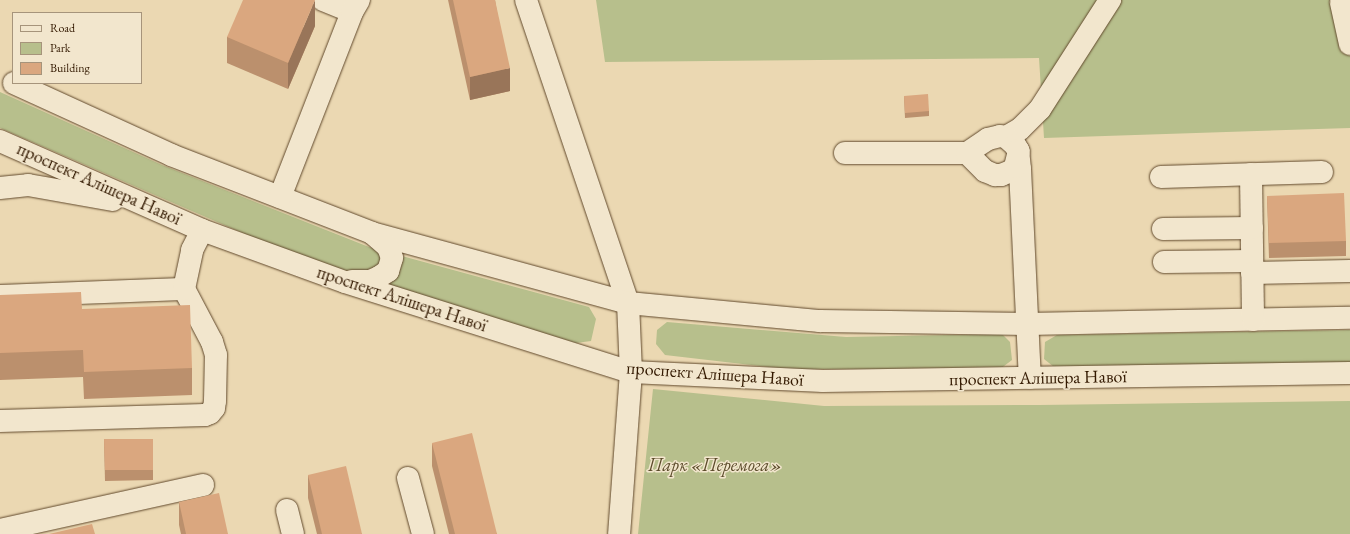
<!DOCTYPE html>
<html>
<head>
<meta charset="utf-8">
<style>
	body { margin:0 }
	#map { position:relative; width:1350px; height:534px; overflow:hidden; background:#ebd8b2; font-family:"EB Garamond",serif }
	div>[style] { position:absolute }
	.green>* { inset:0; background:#b7bf8c }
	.roads { filter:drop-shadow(0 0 1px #61492c) drop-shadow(0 0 1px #61492c) }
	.minor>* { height:22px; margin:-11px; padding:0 11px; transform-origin:11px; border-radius:11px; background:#f2e6cd }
	.wall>* { inset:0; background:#bb906d }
	.shaded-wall>* { inset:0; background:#997559 }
	.building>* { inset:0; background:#daa77f }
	span { translate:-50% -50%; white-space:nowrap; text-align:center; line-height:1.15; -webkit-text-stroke:3px #f2e6cd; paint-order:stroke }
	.street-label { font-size:18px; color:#331900 }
	.park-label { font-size:18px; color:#5b4b2a; font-style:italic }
	.legend { position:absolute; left:12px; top:12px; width:130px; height:72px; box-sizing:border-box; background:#f2e6cd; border:1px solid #a6947b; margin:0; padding:5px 7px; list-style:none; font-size:12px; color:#331900 }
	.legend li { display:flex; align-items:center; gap:8px; height:20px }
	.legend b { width:20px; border:1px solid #a6947b }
</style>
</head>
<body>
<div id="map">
	<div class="green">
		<i style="clip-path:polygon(596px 0,1350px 0,1350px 128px,1044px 138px,1039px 58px,605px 62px)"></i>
		<i style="clip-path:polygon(0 92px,162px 165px,369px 247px,589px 307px,596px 319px,591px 341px,576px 343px,321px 267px,0 128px)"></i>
		<i style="clip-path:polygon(667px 322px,846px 337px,1002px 334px,1010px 342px,1012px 360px,1000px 369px,785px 369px,665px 355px,656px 344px,657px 330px)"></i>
		<i style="clip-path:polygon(1350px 330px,1350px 364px,1054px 367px,1044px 359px,1045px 342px,1057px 335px)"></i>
		<i style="clip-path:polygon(653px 389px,824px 406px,1039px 405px,1350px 401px,1350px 534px,638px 534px)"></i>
	</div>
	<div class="roads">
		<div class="minor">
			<i style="left:323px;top:0;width:31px;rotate:22deg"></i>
			<i style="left:526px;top:0;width:320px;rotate:71.4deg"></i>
			<i style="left:628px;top:303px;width:69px;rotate:87.5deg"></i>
			<i style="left:631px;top:372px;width:162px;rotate:94.2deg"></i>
			<i style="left:1341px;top:3px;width:42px;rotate:77.6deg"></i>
			<i style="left:14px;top:83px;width:173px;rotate:24.6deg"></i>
			<i style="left:171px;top:155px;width:216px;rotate:21.2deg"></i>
			<i style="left:372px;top:233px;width:265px;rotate:15.3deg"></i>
			<i style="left:628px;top:303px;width:193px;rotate:5.4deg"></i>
			<i style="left:820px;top:321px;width:208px;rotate:0.8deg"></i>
			<i style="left:1028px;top:324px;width:322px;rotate:-1.1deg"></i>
			<i style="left:1006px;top:137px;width:16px;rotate:-30deg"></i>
			<i style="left:1020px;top:129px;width:28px;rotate:-45deg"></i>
			<i style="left:1040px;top:109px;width:130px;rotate:-57.3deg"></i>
			<i style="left:0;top:141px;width:221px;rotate:23.8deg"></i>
			<i style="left:202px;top:230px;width:152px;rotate:20deg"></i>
			<i style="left:345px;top:282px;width:300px;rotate:17.5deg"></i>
			<i style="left:631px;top:372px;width:192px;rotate:2.7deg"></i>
			<i style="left:823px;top:381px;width:527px;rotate:-0.87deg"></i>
			<i style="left:845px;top:153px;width:122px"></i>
			<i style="left:967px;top:153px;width:25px;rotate:-34deg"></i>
			<i style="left:988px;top:139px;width:12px;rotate:-14deg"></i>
			<i style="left:1000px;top:136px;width:6px;rotate:9deg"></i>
			<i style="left:1006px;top:137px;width:12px;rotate:42deg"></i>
			<i style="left:1015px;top:145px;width:6px;rotate:59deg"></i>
			<i style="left:1018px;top:150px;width:19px;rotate:84deg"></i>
			<i style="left:1020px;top:169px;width:209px;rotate:87.3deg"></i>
			<i style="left:967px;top:153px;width:25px;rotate:45deg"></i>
			<i style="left:985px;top:171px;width:11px;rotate:22deg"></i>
			<i style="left:995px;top:175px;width:6px"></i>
			<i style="left:1001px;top:175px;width:11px;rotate:-22deg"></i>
			<i style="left:1011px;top:171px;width:6px;rotate:-45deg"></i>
			<i style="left:1015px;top:167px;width:16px;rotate:-76deg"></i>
			<i style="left:1251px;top:174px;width:146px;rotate:89.2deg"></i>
			<i style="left:1161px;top:177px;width:161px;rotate:-1.8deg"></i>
			<i style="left:0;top:188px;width:28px;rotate:-6deg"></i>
			<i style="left:28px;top:185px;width:86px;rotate:10deg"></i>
			<i style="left:280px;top:197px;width:199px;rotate:-68.7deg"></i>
			<i style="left:352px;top:12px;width:14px;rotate:-60deg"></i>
			<i style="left:1163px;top:229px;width:89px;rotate:-0.6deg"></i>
			<i style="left:1164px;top:262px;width:88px;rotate:-0.7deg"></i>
			<i style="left:1252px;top:273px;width:98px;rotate:-1.2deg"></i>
			<i style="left:352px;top:281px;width:18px"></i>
			<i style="left:370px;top:281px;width:10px;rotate:-24deg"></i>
			<i style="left:379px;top:277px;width:11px;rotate:-34deg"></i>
			<i style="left:388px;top:271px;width:14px;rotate:-73deg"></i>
			<i style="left:392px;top:258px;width:12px;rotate:-110deg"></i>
			<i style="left:388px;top:247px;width:21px;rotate:-139deg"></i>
			<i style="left:0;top:296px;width:184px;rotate:-2.2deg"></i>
			<i style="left:0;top:421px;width:205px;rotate:-1.7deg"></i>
			<i style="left:205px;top:415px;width:5px;rotate:-22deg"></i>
			<i style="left:210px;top:413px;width:6px;rotate:-51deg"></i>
			<i style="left:214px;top:408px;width:7px;rotate:-82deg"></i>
			<i style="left:215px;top:401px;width:46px;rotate:-88.8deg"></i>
			<i style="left:216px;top:355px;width:14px;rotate:-107deg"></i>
			<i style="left:212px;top:342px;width:60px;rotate:-117.8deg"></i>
			<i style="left:184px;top:289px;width:40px;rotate:-78deg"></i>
			<i style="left:192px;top:250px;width:22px;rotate:-63deg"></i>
			<i style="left:408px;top:478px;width:58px;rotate:75deg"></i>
			<i style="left:287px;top:510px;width:25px;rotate:76deg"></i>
			<i style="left:0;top:530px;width:208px;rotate:-12.5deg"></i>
		</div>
	</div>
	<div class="wall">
		<i style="clip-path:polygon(448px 0,495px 0,510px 91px,470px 100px)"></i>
		<i style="clip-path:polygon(315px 26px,288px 89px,227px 63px,227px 37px)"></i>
		<i style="clip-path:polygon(904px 96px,929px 111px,929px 116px,905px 118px)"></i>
		<i style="clip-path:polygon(1267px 196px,1346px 241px,1346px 256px,1269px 258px)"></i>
		<i style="clip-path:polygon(0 295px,82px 309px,192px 368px,192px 395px,84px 399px,83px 377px,0 380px)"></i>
		<i style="clip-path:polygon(104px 439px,153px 439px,153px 480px,105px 481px)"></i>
		<i style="clip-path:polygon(432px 443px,497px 534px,449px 534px,432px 466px)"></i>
		<i style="clip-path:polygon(308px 475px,362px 534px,317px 534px,308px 498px)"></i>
		<i style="clip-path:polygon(179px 502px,228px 534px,181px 534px,179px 525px)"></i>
	</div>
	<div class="shaded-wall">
		<i style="clip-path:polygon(315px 0,315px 26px,288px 89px,288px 63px)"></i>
		<i style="clip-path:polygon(510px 68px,510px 91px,470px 100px,470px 77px)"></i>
	</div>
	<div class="building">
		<i style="clip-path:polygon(243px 0,315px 0,288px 63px,227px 37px)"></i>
		<i style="clip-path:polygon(453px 0,495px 0,510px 68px,470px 77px)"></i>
		<i style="clip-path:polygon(928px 94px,929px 111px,905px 113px,904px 96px)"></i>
		<i style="clip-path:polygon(1344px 193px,1346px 241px,1269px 243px,1267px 196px)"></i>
		<i style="clip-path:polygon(81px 292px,82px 309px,190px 305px,192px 368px,84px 372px,83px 350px,0 353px,0 295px)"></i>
		<i style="clip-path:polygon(472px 433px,497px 534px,455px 534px,432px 443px)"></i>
		<i style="clip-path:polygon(104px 439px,153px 439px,153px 470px,105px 470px)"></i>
		<i style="clip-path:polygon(346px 466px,362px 534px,322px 534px,308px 475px)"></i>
		<i style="clip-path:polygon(219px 493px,228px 534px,186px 534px,179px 502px)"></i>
		<i style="clip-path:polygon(92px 524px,95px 534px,49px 534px)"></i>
	</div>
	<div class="street-label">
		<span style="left:99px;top:184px;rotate:24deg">проспект Алішера Навої</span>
		<span style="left:402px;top:299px;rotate:18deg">проспект Алішера Навої</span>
		<span style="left:715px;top:374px;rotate:4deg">проспект Алішера Навої</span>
		<span style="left:1038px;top:378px;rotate:-1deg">проспект Алішера Навої</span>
	</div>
	<div class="park-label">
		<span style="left:715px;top:465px">Парк «Перемога»</span>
	</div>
	<ul class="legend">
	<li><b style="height:5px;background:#f2e6cd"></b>Road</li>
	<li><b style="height:11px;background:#b7bf8c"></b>Park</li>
	<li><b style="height:11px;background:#daa77f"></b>Building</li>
	</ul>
</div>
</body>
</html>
